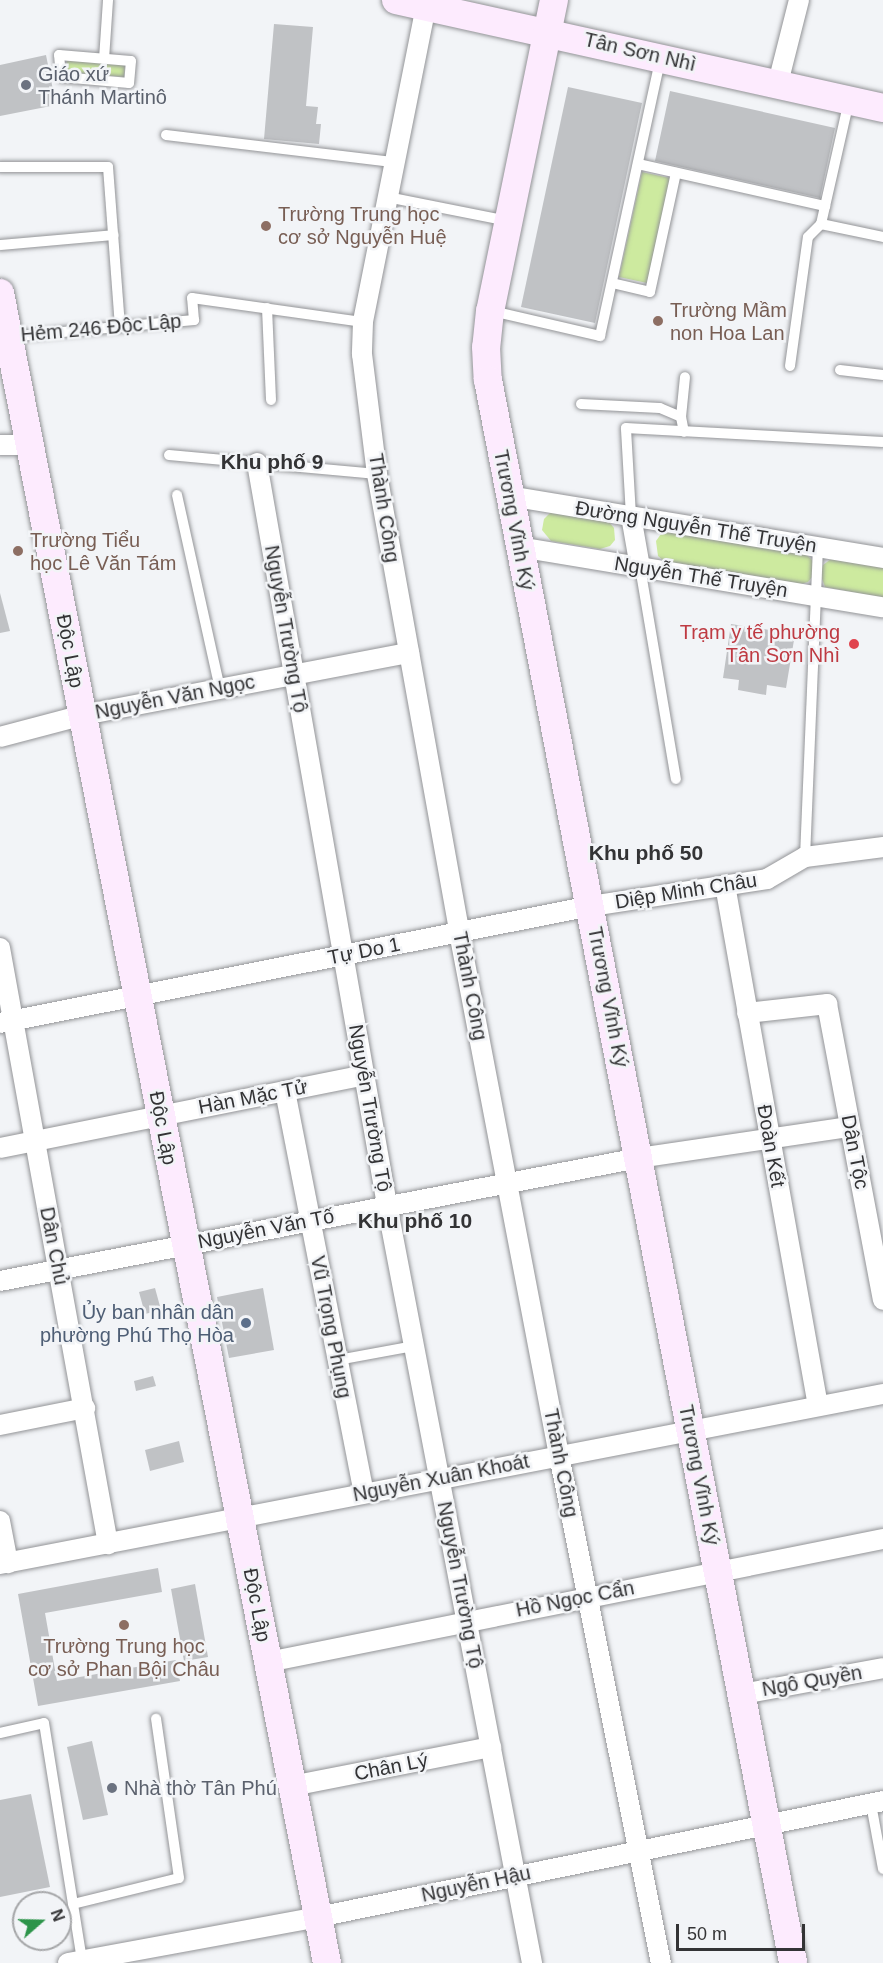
<!DOCTYPE html>
<html>
<head>
<meta charset="utf-8">
<style>
	body { margin:0 }
	#map { position:relative; width:883px; height:1963px; overflow:hidden; background:#f2f4f7; font-family:Helvetica,sans-serif }
	div>[style] { position:absolute }
	.green>* { inset:0; background:#cdea9f }
	.building>* { inset:0; background:#c0c2c5 }
	.roads { filter:drop-shadow(0 0 2px #939497) drop-shadow(0 0 2px #939497) }
	.lane>* { height:10px; margin:-5px; padding:0 5px; transform-origin:5px; border-radius:5px; background:#fff }
	.street>* { height:20px; margin:-10px; padding:0 10px; transform-origin:10px; border-radius:10px; background:#fff }
	.secondary>* { height:28px; margin:-14px; padding:0 14px; transform-origin:14px; border-radius:14px; background:#fdebfe }
	.dots>* { width:16px; height:16px; translate:-50% -50%; box-sizing:border-box; border:3px solid #f2f4f7; border-radius:50% }
	span { translate:-50% -50%; white-space:nowrap; text-align:center; line-height:1.15; -webkit-text-stroke:5px #f2f4f7; paint-order:stroke }
	.street-label { font-size:20px; color:#333335 }
	.worship-label { font-size:20px; color:#5b616d }
	.left { translate:0 -50%; text-align:left }
	.education-label { font-size:20px; color:#785e54 }
	.health-label { font-size:20px; color:#be3a42 }
	.right { translate:-100% -50%; text-align:right }
	.service-label { font-size:20px; color:#4e5e75 }
	.neighbourhood-label { font-size:21px; color:#333335; font-weight:700 }
	.north { position:absolute; left:12px; top:1891px; width:60px; height:60px; box-sizing:border-box; background:#f2f4f7; border:2px solid #a6a7a9; border-radius:50%; rotate:70deg; font-size:16px; font-weight:700; line-height:24px; text-align:center; color:#333335 }
	.north::after { content:''; display:block; margin:auto; width:21px; height:27px; background:#2d944a; clip-path:polygon(50% 0,100% 100%,50% 72%,0 100%) }
	.scale { position:absolute; left:676px; top:1924px; width:129px; height:27px; box-sizing:border-box; border:3px solid #333335; border-top:0; padding-left:8px; font-size:18px; line-height:21px; white-space:nowrap; color:#333335; -webkit-text-stroke:4px #f2f4f7; paint-order:stroke }
</style>
</head>
<body>
<div id="map">
	<div class="green">
		<i style="clip-path:polygon(67px 60px,125px 65px,124px 77px,66px 72px)"></i>
		<i style="clip-path:polygon(642px 172px,670px 178px,647px 283px,619px 277px)"></i>
		<i style="clip-path:polygon(551px 512px,609px 522px,614px 528px,615px 540px,610px 546px,600px 549px,551px 541px,542px 530px,544px 519px)"></i>
		<i style="clip-path:polygon(668px 531px,807px 555px,814px 562px,813px 576px,808px 582px,801px 584px,664px 561px,658px 556px,656px 541px,661px 534px)"></i>
		<i style="clip-path:polygon(831px 559px,883px 567px,883px 598px,825px 587px,820px 573px,823px 565px)"></i>
	</div>
	<div class="building">
		<i style="clip-path:polygon(274px 24px,313px 27px,306px 106px,318px 107px,316px 124px,321px 124px,319px 144px,264px 139px)"></i>
		<i style="clip-path:polygon(46px 55px,56px 105px,0 116px,0 65px)"></i>
		<i style="clip-path:polygon(568px 87px,642px 103px,595px 323px,521px 307px)"></i>
		<i style="clip-path:polygon(670px 91px,835px 128px,820px 198px,655px 161px)"></i>
		<i style="clip-path:polygon(0 593px,10px 631px,0 633px)"></i>
		<i style="clip-path:polygon(731px 624px,795px 634px,786px 688px,767px 685px,766px 695px,738px 690px,739px 680px,723px 678px)"></i>
		<i style="clip-path:polygon(155px 1288px,161px 1310px,145px 1314px,139px 1292px)"></i>
		<i style="clip-path:polygon(263px 1288px,274px 1350px,229px 1358px,217px 1297px)"></i>
		<i style="clip-path:polygon(153px 1376px,156px 1386px,136px 1391px,134px 1381px)"></i>
		<i style="clip-path:polygon(179px 1441px,184px 1462px,150px 1471px,145px 1450px)"></i>
		<i style="clip-path:polygon(158px 1568px,162px 1592px,45px 1613px,57px 1681px,176px 1660px,180px 1681px,38px 1706px,18px 1594px)"></i>
		<i style="clip-path:polygon(195px 1584px,208px 1657px,184px 1661px,171px 1589px)"></i>
		<i style="clip-path:polygon(92px 1741px,108px 1815px,83px 1820px,67px 1747px)"></i>
		<i style="clip-path:polygon(31px 1794px,50px 1887px,0 1897px,0 1800px)"></i>
	</div>
	<div class="roads">
		<div class="lane">
			<i style="left:59px;top:55px;width:72px;rotate:4.8deg"></i>
			<i style="left:131px;top:61px;width:22px;rotate:95deg"></i>
			<i style="left:129px;top:83px;width:68px;rotate:-175deg"></i>
			<i style="left:61px;top:77px;width:22px;rotate:-95deg"></i>
			<i style="left:104px;top:59px;width:59px;rotate:-86.1deg"></i>
			<i style="left:166px;top:135px;width:230px;rotate:6.8deg"></i>
			<i style="left:638px;top:164px;width:192px;rotate:12.7deg"></i>
			<i style="left:0;top:167px;width:108px"></i>
			<i style="left:108px;top:167px;width:160px;rotate:85.7deg"></i>
			<i style="left:387px;top:197px;width:123px;rotate:11.2deg"></i>
			<i style="left:821px;top:224px;width:63px;rotate:11.8deg"></i>
			<i style="left:0;top:245px;width:114px;rotate:-5deg"></i>
			<i style="left:612px;top:283px;width:39px;rotate:13deg"></i>
			<i style="left:650px;top:292px;width:122px;rotate:-77.7deg"></i>
			<i style="left:267px;top:308px;width:92px;rotate:87.5deg"></i>
			<i style="left:492px;top:311px;width:111px;rotate:13deg"></i>
			<i style="left:600px;top:336px;width:281px;rotate:-77.7deg"></i>
			<i style="left:8px;top:337px;width:187px;rotate:-5.2deg"></i>
			<i style="left:194px;top:320px;width:22px;rotate:-95deg"></i>
			<i style="left:192px;top:298px;width:173px;rotate:8deg"></i>
			<i style="left:790px;top:366px;width:130px;rotate:-82.1deg"></i>
			<i style="left:808px;top:237px;width:18px;rotate:-45deg"></i>
			<i style="left:821px;top:224px;width:126px;rotate:-77.2deg"></i>
			<i style="left:840px;top:370px;width:43px;rotate:6.6deg"></i>
			<i style="left:581px;top:404px;width:79px;rotate:2.9deg"></i>
			<i style="left:660px;top:408px;width:23px;rotate:23deg"></i>
			<i style="left:681px;top:417px;width:15px;rotate:79deg"></i>
			<i style="left:681px;top:417px;width:40px;rotate:-84.3deg"></i>
			<i style="left:169px;top:455px;width:209px;rotate:5.2deg"></i>
			<i style="left:177px;top:495px;width:199px;rotate:77.5deg"></i>
			<i style="left:631px;top:516px;width:88px;rotate:-93.3deg"></i>
			<i style="left:626px;top:428px;width:257px;rotate:3.1deg"></i>
			<i style="left:640px;top:567px;width:215px;rotate:80.4deg"></i>
			<i style="left:805px;top:857px;width:309px;rotate:-87.6deg"></i>
			<i style="left:338px;top:1360px;width:77px;rotate:-10.4deg"></i>
			<i style="left:0;top:1733px;width:45px;rotate:-12.8deg"></i>
			<i style="left:44px;top:1723px;width:240px;rotate:80.9deg"></i>
			<i style="left:871px;top:1804px;width:66px;rotate:79.5deg"></i>
			<i style="left:73px;top:1904px;width:109px;rotate:-13.8deg"></i>
			<i style="left:179px;top:1878px;width:161px;rotate:-98.2deg"></i>
		</div>
		<div class="street">
			<i style="left:426px;top:6px;width:322px;rotate:101.3deg"></i>
			<i style="left:363px;top:322px;width:32px;rotate:92deg"></i>
			<i style="left:362px;top:354px;width:121px;rotate:82.9deg"></i>
			<i style="left:377px;top:474px;width:465px;rotate:79.8deg"></i>
			<i style="left:459px;top:932px;width:532px;rotate:79.18deg"></i>
			<i style="left:559px;top:1455px;width:518px;rotate:78.65deg"></i>
			<i style="left:778px;top:83px;width:86px;rotate:-75.8deg"></i>
			<i style="left:0;top:445px;width:30px"></i>
			<i style="left:257px;top:463px;width:753px;rotate:80.06deg"></i>
			<i style="left:387px;top:1205px;width:772px;rotate:79.17deg"></i>
			<i style="left:509px;top:496px;width:379px;rotate:9.4deg"></i>
			<i style="left:631px;top:516px;width:52px;rotate:80deg"></i>
			<i style="left:519px;top:547px;width:369px;rotate:9.4deg"></i>
			<i style="left:0;top:737px;width:86px;rotate:-14.8deg"></i>
			<i style="left:83px;top:715px;width:332px;rotate:-10.8deg"></i>
			<i style="left:725px;top:885px;width:529px;rotate:79.88deg"></i>
			<i style="left:0;top:948px;width:606px;rotate:79.73deg"></i>
			<i style="left:747px;top:1013px;width:81px;rotate:-6.4deg"></i>
			<i style="left:827px;top:1004px;width:301px;rotate:79.3deg"></i>
			<i style="left:0;top:1023px;width:602px;rotate:-11.2deg"></i>
			<i style="left:591px;top:906px;width:178px;rotate:-8.7deg"></i>
			<i style="left:767px;top:879px;width:44px;rotate:-30.1deg"></i>
			<i style="left:805px;top:857px;width:79px;rotate:-7.3deg"></i>
			<i style="left:285px;top:1091px;width:410px;rotate:78.9deg"></i>
			<i style="left:0;top:1148px;width:372px;rotate:-11.3deg"></i>
			<i style="left:0;top:1281px;width:651px;rotate:-10.9deg"></i>
			<i style="left:639px;top:1158px;width:213px;rotate:-8.4deg"></i>
			<i style="left:0;top:1425px;width:87px;rotate:-11.3deg"></i>
			<i style="left:0;top:1521px;width:43px;rotate:79.2deg"></i>
			<i style="left:0;top:1564px;width:899px;rotate:-10.9deg"></i>
			<i style="left:268px;top:1662px;width:627px;rotate:-11.31deg"></i>
			<i style="left:742px;top:1694px;width:143px;rotate:-10.4deg"></i>
			<i style="left:292px;top:1786px;width:203px;rotate:-11.1deg"></i>
			<i style="left:68px;top:1963px;width:254px;rotate:-10.4deg"></i>
			<i style="left:318px;top:1917px;width:577px;rotate:-11.6deg"></i>
		</div>
		<div class="secondary">
			<i style="left:396px;top:0;width:499px;rotate:12.5deg"></i>
			<i style="left:554px;top:0;width:318px;rotate:101.6deg"></i>
			<i style="left:490px;top:311px;width:36px;rotate:96deg"></i>
			<i style="left:486px;top:347px;width:33px;rotate:87deg"></i>
			<i style="left:488px;top:380px;width:1612px;rotate:79.09deg"></i>
			<i style="left:0;top:293px;width:1702px;rotate:78.92deg"></i>
		</div>
	</div>
	<div class="dots">
		<i style="left:26px;top:85px;background:#6b7280"></i>
		<i style="left:266px;top:226px;background:#8d6e63"></i>
		<i style="left:658px;top:321px;background:#8d6e63"></i>
		<i style="left:18px;top:551px;background:#8d6e63"></i>
		<i style="left:854px;top:644px;background:#e0444e"></i>
		<i style="left:246px;top:1323px;background:#5c6f8a"></i>
		<i style="left:124px;top:1625px;background:#8d6e63"></i>
		<i style="left:112px;top:1788px;background:#6b7280"></i>
	</div>
	<div class="street-label">
		<span style="left:640px;top:52px;rotate:13deg">Tân Sơn Nhì</span>
		<span style="left:101px;top:328px;rotate:-5deg">Hẻm 246 Độc Lập</span>
		<span style="left:384px;top:508px;rotate:81deg">Thành Công</span>
		<span style="left:514px;top:520px;rotate:79deg">Trương Vĩnh Ký</span>
		<span style="left:696px;top:527px;rotate:9deg">Đường Nguyễn Thế Truyện</span>
		<span style="left:701px;top:577px;rotate:9deg">Nguyễn Thế Truyện</span>
		<span style="left:286px;top:629px;rotate:80deg">Nguyễn Trường Tộ</span>
		<span style="left:70px;top:651px;rotate:79deg">Độc Lập</span>
		<span style="left:175px;top:697px;rotate:-11deg">Nguyễn Văn Ngọc</span>
		<span style="left:686px;top:891px;rotate:-9deg">Diệp Minh Châu</span>
		<span style="left:364px;top:951px;rotate:-11deg">Tự Do 1</span>
		<span style="left:470px;top:986px;rotate:79deg">Thành Công</span>
		<span style="left:608px;top:997px;rotate:79deg">Trương Vĩnh Ký</span>
		<span style="left:253px;top:1097px;rotate:-11deg">Hàn Mặc Tử</span>
		<span style="left:370px;top:1108px;rotate:80deg">Nguyễn Trường Tộ</span>
		<span style="left:163px;top:1128px;rotate:79deg">Độc Lập</span>
		<span style="left:771px;top:1146px;rotate:80deg">Đoàn Kết</span>
		<span style="left:855px;top:1152px;rotate:79deg">Dân Tộc</span>
		<span style="left:266px;top:1229px;rotate:-11deg">Nguyễn Văn Tố</span>
		<span style="left:54px;top:1246px;rotate:79deg">Dân Chủ</span>
		<span style="left:331px;top:1327px;rotate:79deg">Vũ Trọng Phụng</span>
		<span style="left:561px;top:1463px;rotate:79deg">Thành Công</span>
		<span style="left:699px;top:1475px;rotate:79deg">Trương Vĩnh Ký</span>
		<span style="left:441px;top:1478px;rotate:-11deg">Nguyễn Xuân Khoát</span>
		<span style="left:460px;top:1585px;rotate:79deg">Nguyễn Trường Tộ</span>
		<span style="left:575px;top:1599px;rotate:-11deg">Hồ Ngọc Cẩn</span>
		<span style="left:257px;top:1605px;rotate:79deg">Độc Lập</span>
		<span style="left:812px;top:1681px;rotate:-10deg">Ngô Quyền</span>
		<span style="left:391px;top:1767px;rotate:-11deg">Chân Lý</span>
		<span style="left:476px;top:1884px;rotate:-12deg">Nguyễn Hậu</span>
	</div>
	<div class="worship-label">
		<span class="left" style="left:38px;top:86px">Giáo xứ<br>Thánh Martinô</span>
		<span class="left" style="left:124px;top:1788px">Nhà thờ Tân Phú</span>
	</div>
	<div class="education-label">
		<span class="left" style="left:278px;top:226px">Trường Trung học<br>cơ sở Nguyễn Huệ</span>
		<span class="left" style="left:670px;top:322px">Trường Mầm<br>non Hoa Lan</span>
		<span class="left" style="left:30px;top:552px">Trường Tiểu<br>học Lê Văn Tám</span>
		<span style="left:124px;top:1658px">Trường Trung học<br>cơ sở Phan Bội Châu</span>
	</div>
	<div class="health-label">
		<span class="right" style="left:840px;top:644px">Trạm y tế phường<br>Tân Sơn Nhì</span>
	</div>
	<div class="service-label">
		<span class="right" style="left:234px;top:1324px">Ủy ban nhân dân<br>phường Phú Thọ Hòa</span>
	</div>
	<div class="neighbourhood-label">
		<span style="left:272px;top:462px">Khu phố 9</span>
		<span style="left:646px;top:853px">Khu phố 50</span>
		<span style="left:415px;top:1221px">Khu phố 10</span>
	</div>
	<div class="north">N</div>
	<div class="scale">50 m</div>
</div>
</body>
</html>
